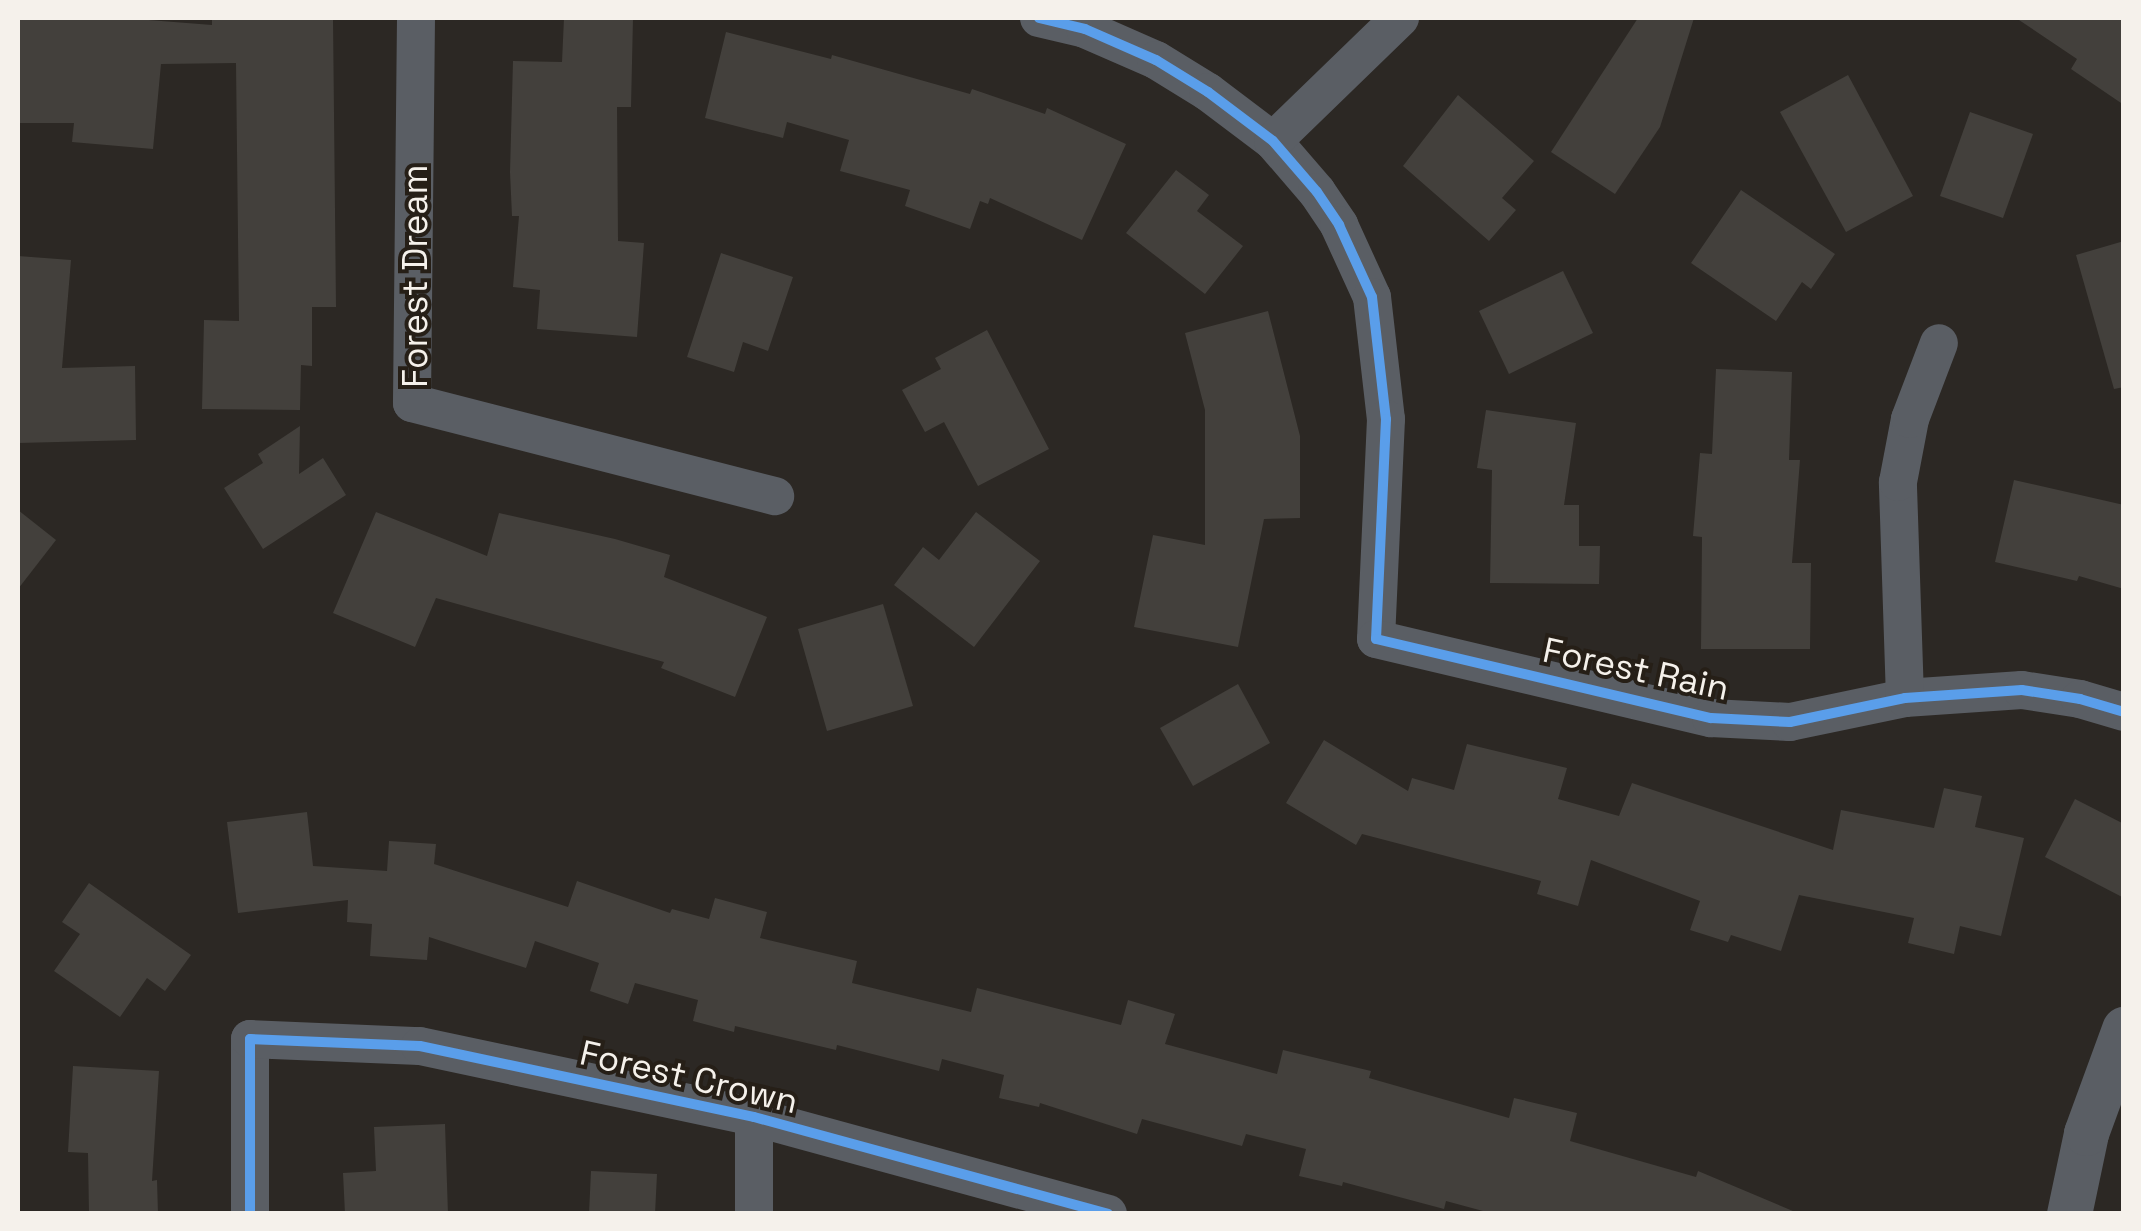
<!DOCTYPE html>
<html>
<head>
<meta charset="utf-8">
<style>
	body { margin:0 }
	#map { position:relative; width:2141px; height:1231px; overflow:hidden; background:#2c2824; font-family:"Space Grotesk",sans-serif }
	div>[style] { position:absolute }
	.building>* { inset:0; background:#43403c }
	.minor>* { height:38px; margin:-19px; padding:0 19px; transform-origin:19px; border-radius:19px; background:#5a5e64 }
	.tertiary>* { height:45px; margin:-22.5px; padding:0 22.5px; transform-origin:22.5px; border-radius:22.5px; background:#5a5e64 }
	.cycleway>* { height:10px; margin:-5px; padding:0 5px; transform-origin:5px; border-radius:5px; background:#5a9eea }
	span { translate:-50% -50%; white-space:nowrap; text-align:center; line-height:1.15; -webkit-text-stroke:8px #261f17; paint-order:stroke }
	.street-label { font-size:35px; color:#f5f1eb }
	.frame { position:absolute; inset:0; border:20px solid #f5f1eb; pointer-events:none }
</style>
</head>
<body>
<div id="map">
	<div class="building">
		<i style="clip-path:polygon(18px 18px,123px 18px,212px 25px,212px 18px,333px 18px,336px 307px,312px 307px,312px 366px,301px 365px,300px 410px,202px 409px,204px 320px,239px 321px,236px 63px,161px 64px,153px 149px,72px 142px,74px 123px,18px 123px)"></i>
		<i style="clip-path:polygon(564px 18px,633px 18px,631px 107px,617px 107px,618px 241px,644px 243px,637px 337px,537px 329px,540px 290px,513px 287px,519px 216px,512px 216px,510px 172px,513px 61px,562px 62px)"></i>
		<i style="clip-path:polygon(1638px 18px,1694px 18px,1660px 127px,1615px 194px,1551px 152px)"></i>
		<i style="clip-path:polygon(2016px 18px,2124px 18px,2124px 105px,2071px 69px,2077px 59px)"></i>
		<i style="clip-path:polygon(726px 32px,831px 59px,832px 55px,970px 94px,972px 89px,1045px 114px,1047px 108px,1126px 144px,1082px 240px,990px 198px,988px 204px,980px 201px,970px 229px,905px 206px,910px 190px,840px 171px,849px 140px,787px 122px,783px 138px,705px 118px)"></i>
		<i style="clip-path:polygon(1848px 75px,1913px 196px,1846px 232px,1780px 112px)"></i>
		<i style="clip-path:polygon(1458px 95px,1534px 161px,1502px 198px,1516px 210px,1489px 241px,1403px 166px)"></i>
		<i style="clip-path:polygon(1970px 112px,2033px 134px,2003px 218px,1940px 196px)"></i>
		<i style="clip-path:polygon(1176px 170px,1209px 195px,1197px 211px,1243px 246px,1205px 294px,1126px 233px)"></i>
		<i style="clip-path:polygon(1741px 190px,1835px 254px,1811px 289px,1802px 282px,1776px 321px,1691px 263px)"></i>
		<i style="clip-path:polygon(2124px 241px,2124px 387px,2114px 389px,2076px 255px)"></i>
		<i style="clip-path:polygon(721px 253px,793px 277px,768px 351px,743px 342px,734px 372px,687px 357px)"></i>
		<i style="clip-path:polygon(18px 256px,71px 260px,62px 368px,135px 366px,136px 440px,18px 443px)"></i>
		<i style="clip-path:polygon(1563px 271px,1593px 333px,1509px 374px,1479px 311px)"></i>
		<i style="clip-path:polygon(1268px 311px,1300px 436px,1300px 518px,1264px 519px,1238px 647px,1134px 627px,1153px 535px,1205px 545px,1205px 410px,1185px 333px)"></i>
		<i style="clip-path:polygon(987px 330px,1049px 449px,978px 486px,944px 422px,925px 432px,902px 390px,941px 369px,935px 358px)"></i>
		<i style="clip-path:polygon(1716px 369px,1792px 372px,1789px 460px,1800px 460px,1792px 563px,1811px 563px,1810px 649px,1701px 649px,1702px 537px,1693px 536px,1700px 453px,1712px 454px)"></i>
		<i style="clip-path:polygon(1486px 410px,1576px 423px,1564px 505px,1579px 505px,1579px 546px,1600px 546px,1599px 584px,1490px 583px,1492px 470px,1477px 468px)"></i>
		<i style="clip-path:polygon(300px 426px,299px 474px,323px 458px,346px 495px,263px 549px,224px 488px,263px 463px,258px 454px)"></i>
		<i style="clip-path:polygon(2014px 480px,2124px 505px,2124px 589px,2079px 576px,2077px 581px,1995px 562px)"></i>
		<i style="clip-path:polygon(18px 510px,56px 540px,18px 589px)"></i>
		<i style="clip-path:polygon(376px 512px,487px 556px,499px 513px,615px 539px,670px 555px,664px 577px,767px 617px,735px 697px,661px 668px,664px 662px,436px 598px,415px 647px,333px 613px)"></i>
		<i style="clip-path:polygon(976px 512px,1040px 561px,974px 647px,894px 585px,923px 547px,939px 560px)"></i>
		<i style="clip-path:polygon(883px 604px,913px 706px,827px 731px,798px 629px)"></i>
		<i style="clip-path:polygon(1238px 684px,1270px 743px,1193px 786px,1160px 728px)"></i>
		<i style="clip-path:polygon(1324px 740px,1408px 791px,1412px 778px,1454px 790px,1467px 744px,1567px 768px,1558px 799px,1619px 816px,1632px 783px,1833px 850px,1841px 810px,1934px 828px,1944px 788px,1982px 796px,1975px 827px,2024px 838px,2001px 936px,1960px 926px,1954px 954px,1908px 943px,1914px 918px,1799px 895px,1781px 951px,1731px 935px,1728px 942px,1690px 930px,1700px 901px,1591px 860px,1578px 906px,1537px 894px,1541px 881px,1362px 834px,1356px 845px,1286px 803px)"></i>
		<i style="clip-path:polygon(2075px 799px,2124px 824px,2124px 898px,2045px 857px)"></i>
		<i style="clip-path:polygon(307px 812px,313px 866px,387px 871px,389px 841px,436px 844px,434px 864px,568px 907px,577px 881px,670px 913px,672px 909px,709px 919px,715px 898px,767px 912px,760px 938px,857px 961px,852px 983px,971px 1012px,977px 988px,1121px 1025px,1128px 1000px,1175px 1014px,1165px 1044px,1277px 1074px,1283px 1050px,1371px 1071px,1369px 1078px,1509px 1118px,1514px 1098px,1577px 1113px,1570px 1141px,1696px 1177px,1698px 1171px,1800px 1214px,1494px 1214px,1446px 1201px,1444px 1209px,1343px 1182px,1342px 1186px,1299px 1176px,1306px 1149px,1246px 1134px,1242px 1146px,1142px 1119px,1137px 1134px,1040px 1103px,1039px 1107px,999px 1098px,1004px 1075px,942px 1059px,939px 1071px,837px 1045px,836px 1050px,735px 1026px,734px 1032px,693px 1021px,698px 1000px,635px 983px,628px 1004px,590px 991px,599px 963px,535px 941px,526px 968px,429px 937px,427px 960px,370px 956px,372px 924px,347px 922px,348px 900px,238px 913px,227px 822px)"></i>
		<i style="clip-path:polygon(89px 883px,191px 955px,165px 991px,147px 978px,120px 1017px,54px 971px,80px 934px,62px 922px)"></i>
		<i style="clip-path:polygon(73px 1066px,159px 1071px,152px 1181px,157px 1180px,158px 1214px,89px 1214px,88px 1153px,68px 1152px)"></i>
		<i style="clip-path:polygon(445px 1124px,448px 1214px,345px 1214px,343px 1173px,376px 1171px,374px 1127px)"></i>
		<i style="clip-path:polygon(591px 1171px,657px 1174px,655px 1214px,589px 1214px)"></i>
	</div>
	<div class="minor">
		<i style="left:416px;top:18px;width:385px;rotate:90.6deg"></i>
		<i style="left:412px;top:403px;width:375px;rotate:14.4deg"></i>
		<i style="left:1039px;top:18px;width:47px;rotate:13.4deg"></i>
		<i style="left:1085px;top:29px;width:77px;rotate:23.6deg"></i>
		<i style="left:1156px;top:60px;width:61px;rotate:31.6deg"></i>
		<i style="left:1208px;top:92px;width:81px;rotate:37deg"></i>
		<i style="left:1273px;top:141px;width:67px;rotate:49.2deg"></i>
		<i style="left:1317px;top:192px;width:40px;rotate:56deg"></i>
		<i style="left:1339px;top:225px;width:79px;rotate:65.4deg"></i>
		<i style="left:1372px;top:297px;width:123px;rotate:83.5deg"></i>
		<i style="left:1386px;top:419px;width:220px;rotate:92.6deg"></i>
		<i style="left:1376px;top:639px;width:344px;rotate:13.3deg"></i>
		<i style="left:1711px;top:718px;width:79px;rotate:2.9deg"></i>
		<i style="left:1790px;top:722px;width:117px;rotate:-11.8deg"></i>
		<i style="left:1905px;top:698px;width:117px;rotate:-3.9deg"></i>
		<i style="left:2022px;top:690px;width:59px;rotate:8.8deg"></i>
		<i style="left:2080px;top:699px;width:46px;rotate:16.5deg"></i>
		<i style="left:1273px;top:141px;width:177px;rotate:-44.1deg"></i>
		<i style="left:1905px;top:698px;width:216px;rotate:-91.9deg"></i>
		<i style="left:1898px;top:482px;width:64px;rotate:-79.2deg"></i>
		<i style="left:1910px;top:419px;width:81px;rotate:-69.1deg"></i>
		<i style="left:250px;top:1214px;width:175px;rotate:-90deg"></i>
		<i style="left:250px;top:1039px;width:170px;rotate:2.4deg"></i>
		<i style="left:420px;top:1046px;width:341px;rotate:12deg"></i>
		<i style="left:754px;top:1117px;width:367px;rotate:15.3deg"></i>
		<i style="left:754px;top:1214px;width:97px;rotate:-90deg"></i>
	</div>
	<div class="tertiary">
		<i style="left:2069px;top:1214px;width:83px;rotate:-78.1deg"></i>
		<i style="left:2086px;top:1133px;width:111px;rotate:-69.9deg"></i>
	</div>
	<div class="cycleway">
		<i style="left:1039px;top:18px;width:47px;rotate:13.4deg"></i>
		<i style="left:1085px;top:29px;width:77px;rotate:23.6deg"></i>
		<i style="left:1156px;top:60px;width:61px;rotate:31.6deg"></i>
		<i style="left:1208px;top:92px;width:81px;rotate:37deg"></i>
		<i style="left:1273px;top:141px;width:67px;rotate:49.2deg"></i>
		<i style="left:1317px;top:192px;width:40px;rotate:56deg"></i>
		<i style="left:1339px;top:225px;width:79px;rotate:65.4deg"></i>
		<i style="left:1372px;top:297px;width:123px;rotate:83.5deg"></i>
		<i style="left:1386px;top:419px;width:220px;rotate:92.6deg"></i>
		<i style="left:1376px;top:639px;width:344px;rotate:13.3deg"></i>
		<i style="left:1711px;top:718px;width:79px;rotate:2.9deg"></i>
		<i style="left:1790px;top:722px;width:117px;rotate:-11.8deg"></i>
		<i style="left:1905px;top:698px;width:117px;rotate:-3.9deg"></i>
		<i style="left:2022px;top:690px;width:59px;rotate:8.8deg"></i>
		<i style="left:2080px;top:699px;width:46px;rotate:16.5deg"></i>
		<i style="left:250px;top:1214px;width:175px;rotate:-90deg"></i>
		<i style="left:250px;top:1039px;width:170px;rotate:2.4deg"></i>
		<i style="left:420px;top:1046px;width:341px;rotate:12deg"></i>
		<i style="left:754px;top:1117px;width:367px;rotate:15.3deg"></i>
	</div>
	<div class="street-label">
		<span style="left:415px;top:276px;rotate:-90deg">Forest Dream</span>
		<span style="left:1636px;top:669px;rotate:12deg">Forest Rain</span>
		<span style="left:689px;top:1077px;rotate:13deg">Forest Crown</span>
	</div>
	<div class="frame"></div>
</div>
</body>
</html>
